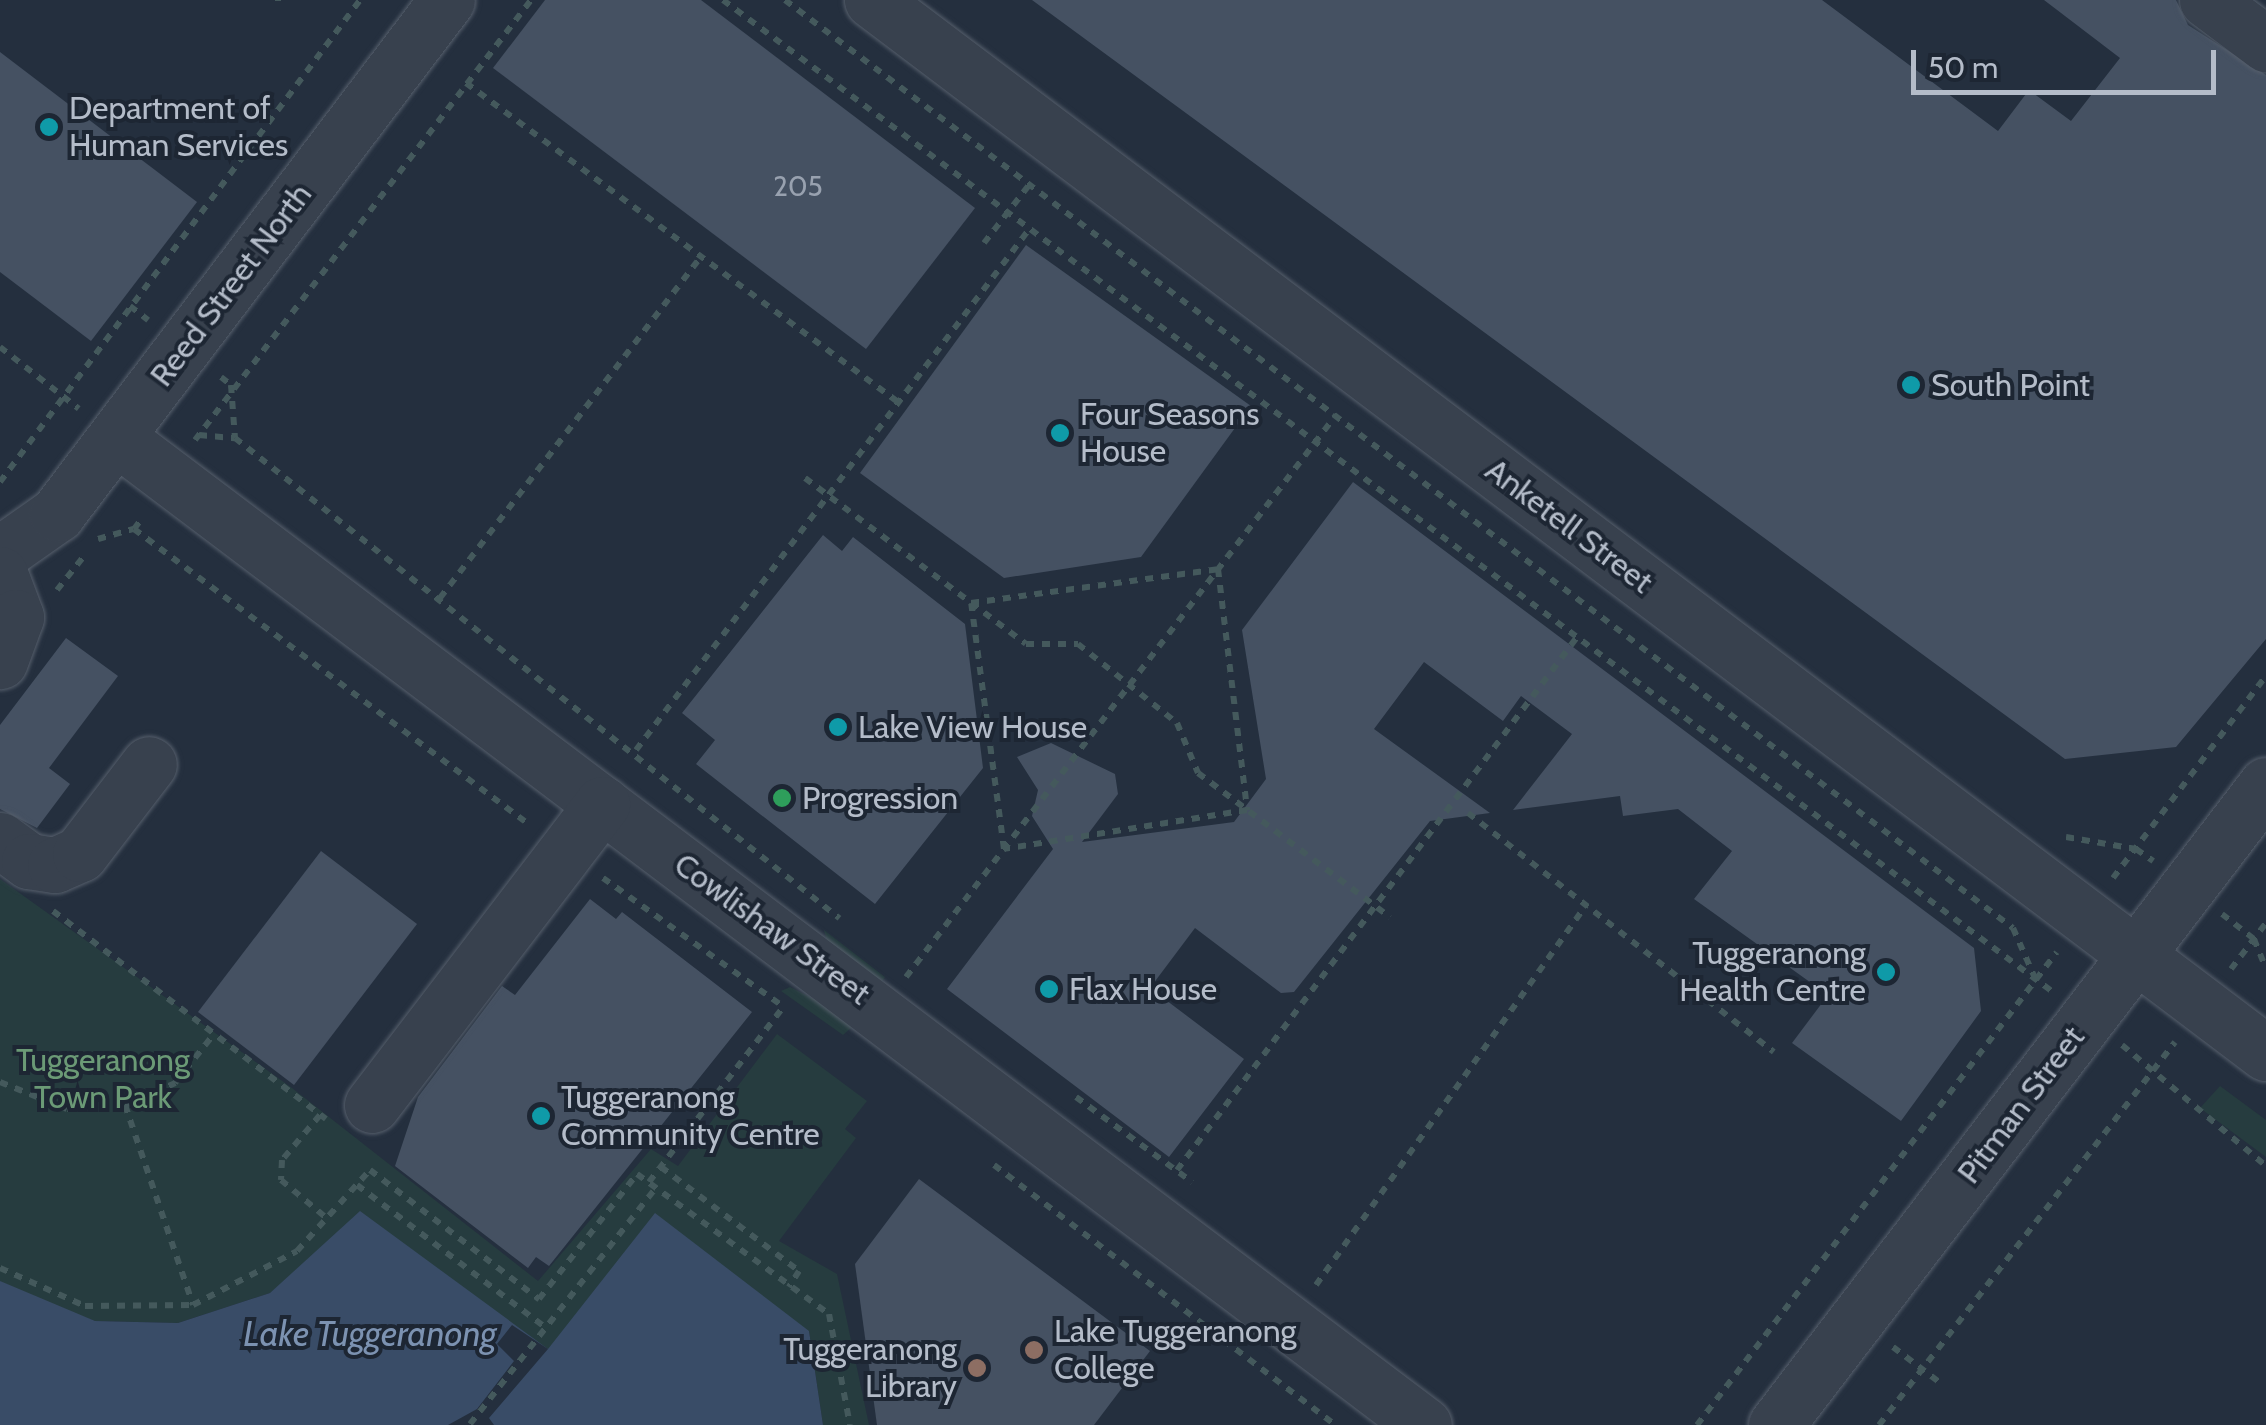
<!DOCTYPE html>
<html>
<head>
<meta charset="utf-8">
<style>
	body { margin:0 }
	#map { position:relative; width:2266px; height:1425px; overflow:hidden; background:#242f3e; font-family:Cabin,sans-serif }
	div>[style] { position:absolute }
	.green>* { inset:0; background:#263c3f }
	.water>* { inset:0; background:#394c67 }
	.pier>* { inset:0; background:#242f3e }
	.building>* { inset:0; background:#455162 }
	.path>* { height:6px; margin-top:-3px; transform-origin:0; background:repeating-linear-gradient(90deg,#44595c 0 8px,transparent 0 16px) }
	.roads { filter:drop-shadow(0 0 2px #565f6c) drop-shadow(0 0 2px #565f6c) }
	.minor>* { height:55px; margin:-27.5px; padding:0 27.5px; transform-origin:27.5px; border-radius:27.5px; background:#38414e }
	.dots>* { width:28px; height:28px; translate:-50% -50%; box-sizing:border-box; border:5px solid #1d2633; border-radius:50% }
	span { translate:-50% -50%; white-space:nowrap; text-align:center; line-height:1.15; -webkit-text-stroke:8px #1d2633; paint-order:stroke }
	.number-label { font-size:28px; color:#98a1af }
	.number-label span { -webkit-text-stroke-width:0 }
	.poi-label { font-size:32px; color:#b4bcc9 }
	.left { translate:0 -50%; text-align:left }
	.right { translate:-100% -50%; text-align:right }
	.street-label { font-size:32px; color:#b4bcc9 }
	.park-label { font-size:32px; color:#6b9a76 }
	.water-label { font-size:35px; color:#7c92b1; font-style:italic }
	.scale { position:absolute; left:1911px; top:50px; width:305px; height:45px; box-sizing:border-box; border:5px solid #b4bcc9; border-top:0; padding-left:12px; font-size:30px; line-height:35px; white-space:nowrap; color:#b4bcc9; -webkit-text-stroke:8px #1d2633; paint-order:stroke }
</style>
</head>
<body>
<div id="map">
	<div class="green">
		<i style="clip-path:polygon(0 879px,292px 1088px,538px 1281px,651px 1149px,678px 1166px,777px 1034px,867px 1101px,845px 1129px,856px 1138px,779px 1241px,837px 1274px,869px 1425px,823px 1425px,809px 1331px,548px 1349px,512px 1325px,324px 1253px,270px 1293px,178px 1323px,95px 1321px,14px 1292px,0 1281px)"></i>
		<i style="clip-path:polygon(824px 930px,885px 977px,878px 987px,827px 942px)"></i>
		<i style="clip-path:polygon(790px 987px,826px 1005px,852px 1027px,843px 1035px,781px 991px)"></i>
		<i style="clip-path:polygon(2220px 1086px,2266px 1120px,2266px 1157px,2200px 1108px)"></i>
	</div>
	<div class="water">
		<i style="clip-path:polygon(360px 1211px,548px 1349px,655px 1213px,809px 1331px,823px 1425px,0 1425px,0 1281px,95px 1321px,178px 1323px,270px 1293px)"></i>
	</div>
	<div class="pier">
		<i style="clip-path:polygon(512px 1325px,548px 1349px,489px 1418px,494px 1425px,448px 1425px,477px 1409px,514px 1361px,497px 1344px)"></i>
	</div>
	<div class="building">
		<i style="clip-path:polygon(545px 0,701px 0,975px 208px,866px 349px,493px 68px)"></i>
		<i style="clip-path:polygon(1032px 0,1822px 0,1998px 131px,2029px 90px,2071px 121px,2120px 58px,2044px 0,2176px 0,2188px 25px,2266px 75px,2266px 639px,2176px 747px,2065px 759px)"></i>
		<i style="clip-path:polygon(0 52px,197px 202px,91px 341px,0 272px)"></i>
		<i style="clip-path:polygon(1026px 245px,1251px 406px,1141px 557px,1004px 578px,860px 473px)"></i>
		<i style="clip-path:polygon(1353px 482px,1974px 948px,1981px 1011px,1901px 1121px,1792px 1043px,1828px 995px,1694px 899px,1732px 851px,1678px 809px,1623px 816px,1620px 796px,1513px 810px,1572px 734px,1521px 696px,1503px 721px,1424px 662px,1374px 729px,1490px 813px,1430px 821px,1294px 992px,1281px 993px,1195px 928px,1150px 988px,1244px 1059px,1169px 1157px,947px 989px,1053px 849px,1032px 816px,1038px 790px,1017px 757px,1051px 743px,1115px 774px,1118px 794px,1082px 842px,1234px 822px,1266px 779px,1242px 630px)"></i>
		<i style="clip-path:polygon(823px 535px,842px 551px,853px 537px,965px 624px,983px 768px,875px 904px,696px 764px,715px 740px,682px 713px)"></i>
		<i style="clip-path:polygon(66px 638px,118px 676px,49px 768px,70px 784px,37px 828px,0 809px,0 725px)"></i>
		<i style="clip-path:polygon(321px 851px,417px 924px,294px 1085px,198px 1012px)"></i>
		<i style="clip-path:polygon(590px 899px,616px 919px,622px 912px,752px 1012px,549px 1266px,536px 1257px,528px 1268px,395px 1166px,418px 1097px,502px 986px,515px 995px)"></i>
		<i style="clip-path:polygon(919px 1179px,1150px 1351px,1094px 1425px,877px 1425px,855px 1264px)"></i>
	</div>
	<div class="path">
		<i style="left:723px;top:0;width:1659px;rotate:36.72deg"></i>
		<i style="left:785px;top:0;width:1539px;rotate:37.08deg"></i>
		<i style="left:2013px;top:928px;width:55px;rotate:66.3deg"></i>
		<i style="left:278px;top:1px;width:1px;rotate:-90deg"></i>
		<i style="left:466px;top:83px;width:537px;rotate:36.44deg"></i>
		<i style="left:984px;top:243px;width:73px;rotate:-52.2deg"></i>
		<i style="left:130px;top:306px;width:23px;rotate:38deg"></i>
		<i style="left:0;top:347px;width:100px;rotate:38.1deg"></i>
		<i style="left:221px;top:377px;width:13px;rotate:39deg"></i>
		<i style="left:231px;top:385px;width:53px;rotate:85.7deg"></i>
		<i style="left:235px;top:438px;width:772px;rotate:38.47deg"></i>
		<i style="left:199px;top:435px;width:36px;rotate:5deg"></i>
		<i style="left:195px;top:440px;width:554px;rotate:-52.63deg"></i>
		<i style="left:805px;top:478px;width:276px;rotate:36.9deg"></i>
		<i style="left:1026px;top:644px;width:52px"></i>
		<i style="left:1078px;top:644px;width:127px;rotate:38.6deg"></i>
		<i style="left:1177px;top:723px;width:54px;rotate:67.2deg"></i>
		<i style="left:1198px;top:773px;width:240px;rotate:36.9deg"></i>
		<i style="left:0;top:482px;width:602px;rotate:-53.24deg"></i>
		<i style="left:134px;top:529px;width:492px;rotate:36.8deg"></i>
		<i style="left:98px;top:539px;width:37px;rotate:-16deg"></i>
		<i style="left:134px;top:529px;width:15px;rotate:-53deg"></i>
		<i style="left:1218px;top:569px;width:243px;rotate:83.1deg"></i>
		<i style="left:1247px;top:810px;width:246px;rotate:170.9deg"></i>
		<i style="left:1004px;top:849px;width:248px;rotate:-97.6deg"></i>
		<i style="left:971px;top:603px;width:249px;rotate:-7.8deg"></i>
		<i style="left:57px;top:590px;width:43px;rotate:-51.5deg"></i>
		<i style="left:440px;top:598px;width:429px;rotate:-52.6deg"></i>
		<i style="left:636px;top:750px;width:654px;rotate:-52.95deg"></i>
		<i style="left:1468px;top:813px;width:388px;rotate:38deg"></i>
		<i style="left:2066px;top:837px;width:71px;rotate:9.7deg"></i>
		<i style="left:2136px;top:849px;width:21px;rotate:35deg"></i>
		<i style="left:603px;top:878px;width:222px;rotate:35.5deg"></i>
		<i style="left:2113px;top:878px;width:253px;rotate:-52.9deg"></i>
		<i style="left:53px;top:911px;width:343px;rotate:37.3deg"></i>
		<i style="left:2222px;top:914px;width:41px;rotate:38deg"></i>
		<i style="left:2254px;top:939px;width:31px;rotate:68deg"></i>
		<i style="left:2231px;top:969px;width:58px;rotate:-52.7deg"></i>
		<i style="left:906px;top:977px;width:708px;rotate:-52.58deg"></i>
		<i style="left:2122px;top:1045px;width:188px;rotate:40deg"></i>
		<i style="left:0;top:1082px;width:72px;rotate:21.9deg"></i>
		<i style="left:67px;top:1109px;width:58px;rotate:-3.9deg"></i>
		<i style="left:125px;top:1105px;width:55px;rotate:-23.7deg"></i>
		<i style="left:175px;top:1083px;width:63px;rotate:-51.5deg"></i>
		<i style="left:1076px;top:1097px;width:144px;rotate:36.2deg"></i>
		<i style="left:125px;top:1105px;width:211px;rotate:71.2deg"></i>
		<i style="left:320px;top:1115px;width:59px;rotate:130.2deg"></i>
		<i style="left:282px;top:1160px;width:20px;rotate:93deg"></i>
		<i style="left:281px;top:1180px;width:62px;rotate:39.8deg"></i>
		<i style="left:994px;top:1165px;width:429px;rotate:37.3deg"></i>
		<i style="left:661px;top:1167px;width:173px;rotate:37deg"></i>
		<i style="left:799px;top:1271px;width:19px;rotate:122deg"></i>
		<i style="left:1177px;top:1170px;width:666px;rotate:-53.11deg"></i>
		<i style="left:649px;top:1182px;width:222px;rotate:-52.5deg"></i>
		<i style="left:357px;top:1185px;width:237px;rotate:37.1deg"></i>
		<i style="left:0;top:1268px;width:93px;rotate:24.1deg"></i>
		<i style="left:85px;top:1306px;width:108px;rotate:-0.5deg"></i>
		<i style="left:193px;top:1305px;width:117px;rotate:-27.4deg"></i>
		<i style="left:297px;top:1251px;width:109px;rotate:-48deg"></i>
		<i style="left:370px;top:1170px;width:213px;rotate:37.4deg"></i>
		<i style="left:539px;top:1299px;width:159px;rotate:-51.9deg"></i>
		<i style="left:637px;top:1174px;width:238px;rotate:36.1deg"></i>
		<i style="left:829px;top:1314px;width:113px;rotate:79.3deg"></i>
		<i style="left:1316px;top:1285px;width:466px;rotate:-54.6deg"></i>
		<i style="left:1893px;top:1347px;width:63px;rotate:37.2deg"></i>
		<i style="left:470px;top:1424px;width:300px;rotate:-51.8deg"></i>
		<i style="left:1697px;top:1425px;width:594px;rotate:-52.73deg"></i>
		<i style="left:1879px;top:1425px;width:484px;rotate:-52.3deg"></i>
	</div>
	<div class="roads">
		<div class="minor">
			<i style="left:872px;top:0;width:1747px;rotate:37.07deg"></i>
			<i style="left:2207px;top:0;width:74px;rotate:36.7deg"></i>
			<i style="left:116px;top:437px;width:1639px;rotate:37.07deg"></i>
			<i style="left:0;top:554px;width:70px;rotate:-35.1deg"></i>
			<i style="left:57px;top:514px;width:645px;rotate:-52.81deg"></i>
			<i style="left:0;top:574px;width:46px;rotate:69.6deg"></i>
			<i style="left:16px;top:617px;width:47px;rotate:110deg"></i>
			<i style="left:0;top:840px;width:36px;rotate:36deg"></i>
			<i style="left:29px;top:861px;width:26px;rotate:9deg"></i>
			<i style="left:55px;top:865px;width:27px;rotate:-24deg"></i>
			<i style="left:80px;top:854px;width:113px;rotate:-52.5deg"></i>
			<i style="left:372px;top:1105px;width:379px;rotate:-52.6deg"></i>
			<i style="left:1776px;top:1425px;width:806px;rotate:-52.56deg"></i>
		</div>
	</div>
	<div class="dots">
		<i style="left:49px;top:127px;background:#0f9aa8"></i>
		<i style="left:1911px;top:385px;background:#0f9aa8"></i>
		<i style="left:1060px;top:433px;background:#0f9aa8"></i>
		<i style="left:838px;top:727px;background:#0f9aa8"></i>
		<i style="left:782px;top:798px;background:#2e9e5b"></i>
		<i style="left:1886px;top:972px;background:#0f9aa8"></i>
		<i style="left:1049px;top:989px;background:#0f9aa8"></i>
		<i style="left:541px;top:1116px;background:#0f9aa8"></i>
		<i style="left:1034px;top:1350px;background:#8d6e63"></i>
		<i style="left:977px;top:1368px;background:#8d6e63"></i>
	</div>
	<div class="number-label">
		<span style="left:798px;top:186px">205</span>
	</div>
	<div class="poi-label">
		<span class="left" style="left:69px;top:127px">Department of<br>Human Services</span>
		<span class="left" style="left:1931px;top:385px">South Point</span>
		<span class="left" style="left:1080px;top:433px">Four Seasons<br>House</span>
		<span class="left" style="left:858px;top:727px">Lake View House</span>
		<span class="left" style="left:802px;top:798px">Progression</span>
		<span class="right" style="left:1866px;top:972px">Tuggeranong<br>Health Centre</span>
		<span class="left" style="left:1069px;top:989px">Flax House</span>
		<span class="left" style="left:561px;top:1116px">Tuggeranong<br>Community Centre</span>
		<span class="left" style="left:1054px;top:1350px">Lake Tuggeranong<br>College</span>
		<span class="right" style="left:957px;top:1368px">Tuggeranong<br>Library</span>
	</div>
	<div class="street-label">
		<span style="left:231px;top:285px;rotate:-53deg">Reed Street North</span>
		<span style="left:1569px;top:526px;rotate:37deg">Anketell Street</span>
		<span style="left:772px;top:929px;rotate:36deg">Cowlishaw Street</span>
		<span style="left:2021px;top:1105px;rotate:-53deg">Pitman Street</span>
	</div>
	<div class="park-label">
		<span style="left:103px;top:1079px">Tuggeranong<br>Town Park</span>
	</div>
	<div class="water-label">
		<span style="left:370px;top:1334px">Lake Tuggeranong</span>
	</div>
	<div class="scale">50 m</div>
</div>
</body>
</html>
